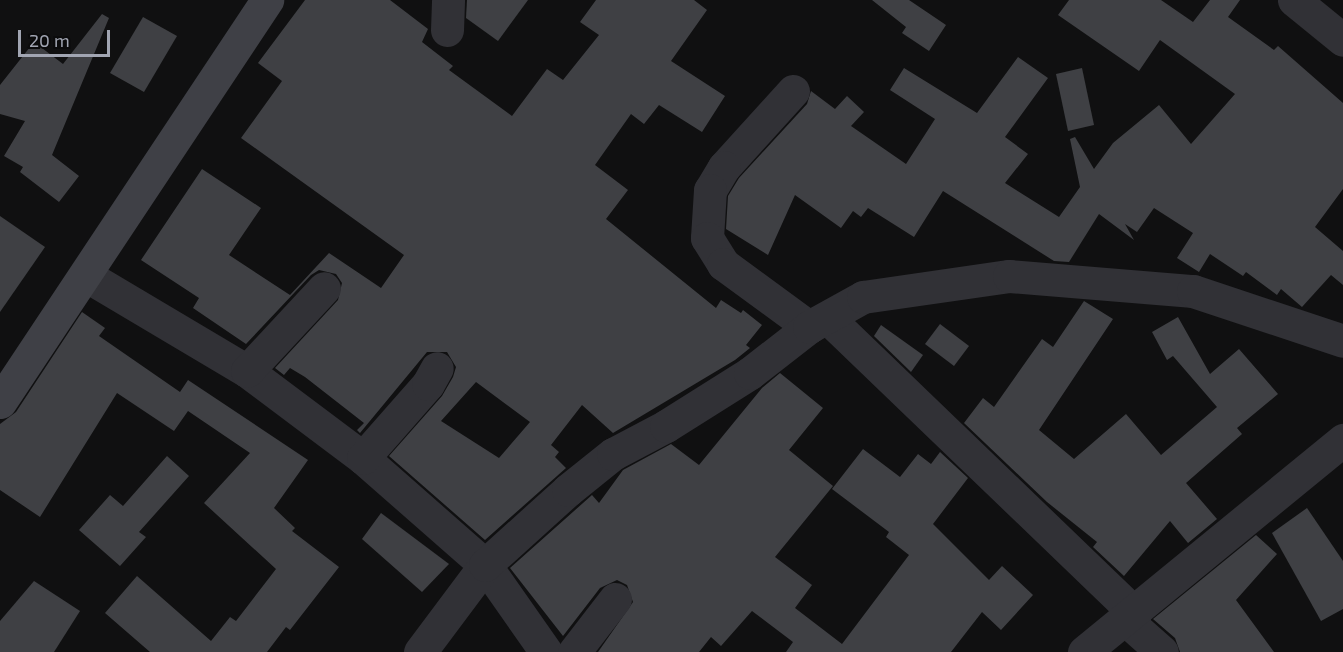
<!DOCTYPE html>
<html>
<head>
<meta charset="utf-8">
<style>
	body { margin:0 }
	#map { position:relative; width:1343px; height:652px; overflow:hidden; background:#101011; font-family:"Exo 2",sans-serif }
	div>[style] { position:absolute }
	.building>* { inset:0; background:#3f4044 }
	.minor>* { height:33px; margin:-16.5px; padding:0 16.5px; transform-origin:16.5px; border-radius:16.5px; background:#313136 }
	.secondary>* { height:33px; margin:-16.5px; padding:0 16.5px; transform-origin:16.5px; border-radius:16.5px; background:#3f4046 }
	span { translate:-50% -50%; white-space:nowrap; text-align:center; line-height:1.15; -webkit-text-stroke:4.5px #0b0b0c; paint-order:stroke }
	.scale { position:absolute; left:18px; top:30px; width:92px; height:27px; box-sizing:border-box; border:3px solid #a1a5b2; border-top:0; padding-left:8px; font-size:18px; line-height:21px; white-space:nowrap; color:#a1a5b2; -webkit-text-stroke:4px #0b0b0c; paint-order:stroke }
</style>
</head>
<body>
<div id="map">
	<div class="building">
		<i style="clip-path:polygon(evenodd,305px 0,390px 0,428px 29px,422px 42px,453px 66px,449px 70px,512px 116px,547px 69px,563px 80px,599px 35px,580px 22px,596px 0,694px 0,707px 10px,671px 61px,725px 96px,702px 132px,659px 105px,644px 124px,631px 114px,595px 165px,628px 190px,606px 219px,716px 308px,721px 300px,741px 313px,743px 310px,762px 325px,746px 345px,750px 348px,735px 360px,613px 433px,582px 405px,551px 445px,559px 452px,555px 457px,566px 468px,485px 540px,389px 456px,442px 396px,453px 377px,456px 367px,447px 352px,427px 352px,360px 433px,357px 430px,364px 423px,305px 377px,290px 368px,284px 375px,275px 368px,338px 300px,342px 283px,336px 274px,319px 270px,311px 275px,246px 344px,193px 308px,199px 298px,141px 260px,202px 169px,261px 208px,229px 255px,290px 295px,329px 253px,381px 288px,404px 255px,241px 138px,282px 81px,258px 63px,305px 0,476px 382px,530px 422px,499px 458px,441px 421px,476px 382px)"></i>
		<i style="clip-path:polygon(467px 0,528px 0,498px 41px,466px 18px)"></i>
		<i style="clip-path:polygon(872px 0,909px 0,946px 25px,929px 51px,902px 33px,906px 27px)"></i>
		<i style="clip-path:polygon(1069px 0,1161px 0,1193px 22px,1210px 0,1240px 0,1228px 17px,1274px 50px,1278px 46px,1343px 103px,1343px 189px,1315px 227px,1343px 251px,1343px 285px,1331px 275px,1302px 307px,1281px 289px,1277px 295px,1246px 272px,1243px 276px,1210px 254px,1199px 272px,1177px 258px,1193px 233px,1154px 208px,1137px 232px,1125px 224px,1134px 240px,1099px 214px,1069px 262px,1054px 261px,943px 191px,914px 237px,868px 208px,861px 217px,853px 211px,841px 228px,795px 195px,768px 255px,726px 229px,728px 196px,739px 178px,807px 104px,811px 91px,835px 109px,847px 96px,864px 112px,851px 126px,906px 164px,935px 119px,890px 90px,904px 68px,977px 113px,1018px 57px,1048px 78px,1005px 137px,1028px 154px,1005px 183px,1059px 217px,1080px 187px,1070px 139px,1075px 137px,1094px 169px,1113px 143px,1159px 105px,1191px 144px,1235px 94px,1160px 40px,1139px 71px,1058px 15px)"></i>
		<i style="clip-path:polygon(102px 14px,109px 18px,52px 155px,79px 176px,59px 202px,20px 172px,23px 167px,4px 156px,25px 121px,0 114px,0 85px,34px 42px,63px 64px)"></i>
		<i style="clip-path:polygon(143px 17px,177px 36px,144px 92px,110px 73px)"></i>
		<i style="clip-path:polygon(1082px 68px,1094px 125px,1068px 131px,1056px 74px)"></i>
		<i style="clip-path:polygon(0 216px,45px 247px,0 312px)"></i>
		<i style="clip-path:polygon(1084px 301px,1113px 319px,1039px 430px,1074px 459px,1126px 414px,1161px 455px,1217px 407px,1173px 356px,1167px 360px,1152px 332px,1178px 317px,1210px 374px,1239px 349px,1278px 394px,1237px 428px,1242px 434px,1186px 483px,1217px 519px,1188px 543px,1170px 521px,1124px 576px,1093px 547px,1097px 542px,1047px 502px,964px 423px,983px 398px,994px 407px,1042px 339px,1053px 347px)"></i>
		<i style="clip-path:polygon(82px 312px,105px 328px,99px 336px,180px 392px,188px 380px,308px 460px,274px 508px,295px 528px,292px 531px,339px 567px,290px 630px,286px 627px,267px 652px,150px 652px,105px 613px,137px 576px,211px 641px,230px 617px,236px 621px,276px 569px,204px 503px,250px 453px,188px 411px,174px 431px,117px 393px,40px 517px,0 490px,0 424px,16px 412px)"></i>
		<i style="clip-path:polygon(940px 324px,969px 346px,954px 366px,925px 344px)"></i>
		<i style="clip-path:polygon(881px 325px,923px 355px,911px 372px,874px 336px)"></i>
		<i style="clip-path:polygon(780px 373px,823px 408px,789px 450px,833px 486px,775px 557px,812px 585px,795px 608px,842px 644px,909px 555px,886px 537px,889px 532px,832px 489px,863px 449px,900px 477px,918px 454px,931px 464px,940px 452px,968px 478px,933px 524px,989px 580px,1002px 566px,1033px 595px,1001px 630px,982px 612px,951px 652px,786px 652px,793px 642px,752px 611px,721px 646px,711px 637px,699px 652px,598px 652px,633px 602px,627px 585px,617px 580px,600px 588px,563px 636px,510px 568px,592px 495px,599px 503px,623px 470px,671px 444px,699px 465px,762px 388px)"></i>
		<i style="clip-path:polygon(167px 456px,189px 476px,139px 532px,146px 537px,120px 566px,79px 530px,110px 495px,123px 506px)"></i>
		<i style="clip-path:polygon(1307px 508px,1343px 561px,1343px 609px,1321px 621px,1272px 533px)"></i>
		<i style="clip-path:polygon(381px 513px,449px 564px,422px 592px,362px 539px)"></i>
		<i style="clip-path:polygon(1256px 535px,1277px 554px,1236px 600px,1274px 652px,1180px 652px,1175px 638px,1153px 619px)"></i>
		<i style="clip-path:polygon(34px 581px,80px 611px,54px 652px,0 652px,0 621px)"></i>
	</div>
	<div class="minor">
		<i style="left:1294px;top:0;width:63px;rotate:39.2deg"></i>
		<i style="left:447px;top:30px;width:30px;rotate:-88deg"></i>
		<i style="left:793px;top:91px;width:103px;rotate:132.2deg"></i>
		<i style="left:724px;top:167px;width:27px;rotate:121deg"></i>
		<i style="left:710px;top:190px;width:48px;rotate:93.6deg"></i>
		<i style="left:707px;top:238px;width:31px;rotate:58deg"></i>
		<i style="left:723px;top:264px;width:107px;rotate:36.2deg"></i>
		<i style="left:87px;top:276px;width:186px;rotate:30.7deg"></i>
		<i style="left:247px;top:371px;width:145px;rotate:36.9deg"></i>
		<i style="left:363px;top:458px;width:162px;rotate:41.3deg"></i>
		<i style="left:485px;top:565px;width:106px;rotate:55deg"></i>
		<i style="left:828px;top:318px;width:426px;rotate:43.9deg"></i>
		<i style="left:247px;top:371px;width:113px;rotate:-47.1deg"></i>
		<i style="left:363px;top:458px;width:98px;rotate:-48.7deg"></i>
		<i style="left:428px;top:384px;width:18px;rotate:-61deg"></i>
		<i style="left:1126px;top:620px;width:48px;rotate:41.6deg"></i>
		<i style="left:420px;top:652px;width:109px;rotate:-53.2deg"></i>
		<i style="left:485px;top:565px;width:112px;rotate:-42.1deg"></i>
		<i style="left:568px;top:490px;width:58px;rotate:-38.7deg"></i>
		<i style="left:613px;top:454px;width:60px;rotate:-27.8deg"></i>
		<i style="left:666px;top:426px;width:99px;rotate:-32.2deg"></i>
		<i style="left:750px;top:373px;width:75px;rotate:-37.9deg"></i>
		<i style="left:809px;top:327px;width:62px;rotate:-29.1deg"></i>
		<i style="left:863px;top:297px;width:148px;rotate:-8.2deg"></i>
		<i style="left:1009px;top:276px;width:185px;rotate:4.7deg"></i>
		<i style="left:1193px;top:291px;width:158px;rotate:18.4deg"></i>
		<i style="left:574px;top:652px;width:67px;rotate:-52.3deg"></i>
		<i style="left:1084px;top:652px;width:335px;rotate:-39.3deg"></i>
	</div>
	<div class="secondary">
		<i style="left:0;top:402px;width:483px;rotate:-56.4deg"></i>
	</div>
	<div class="scale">20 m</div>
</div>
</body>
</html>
